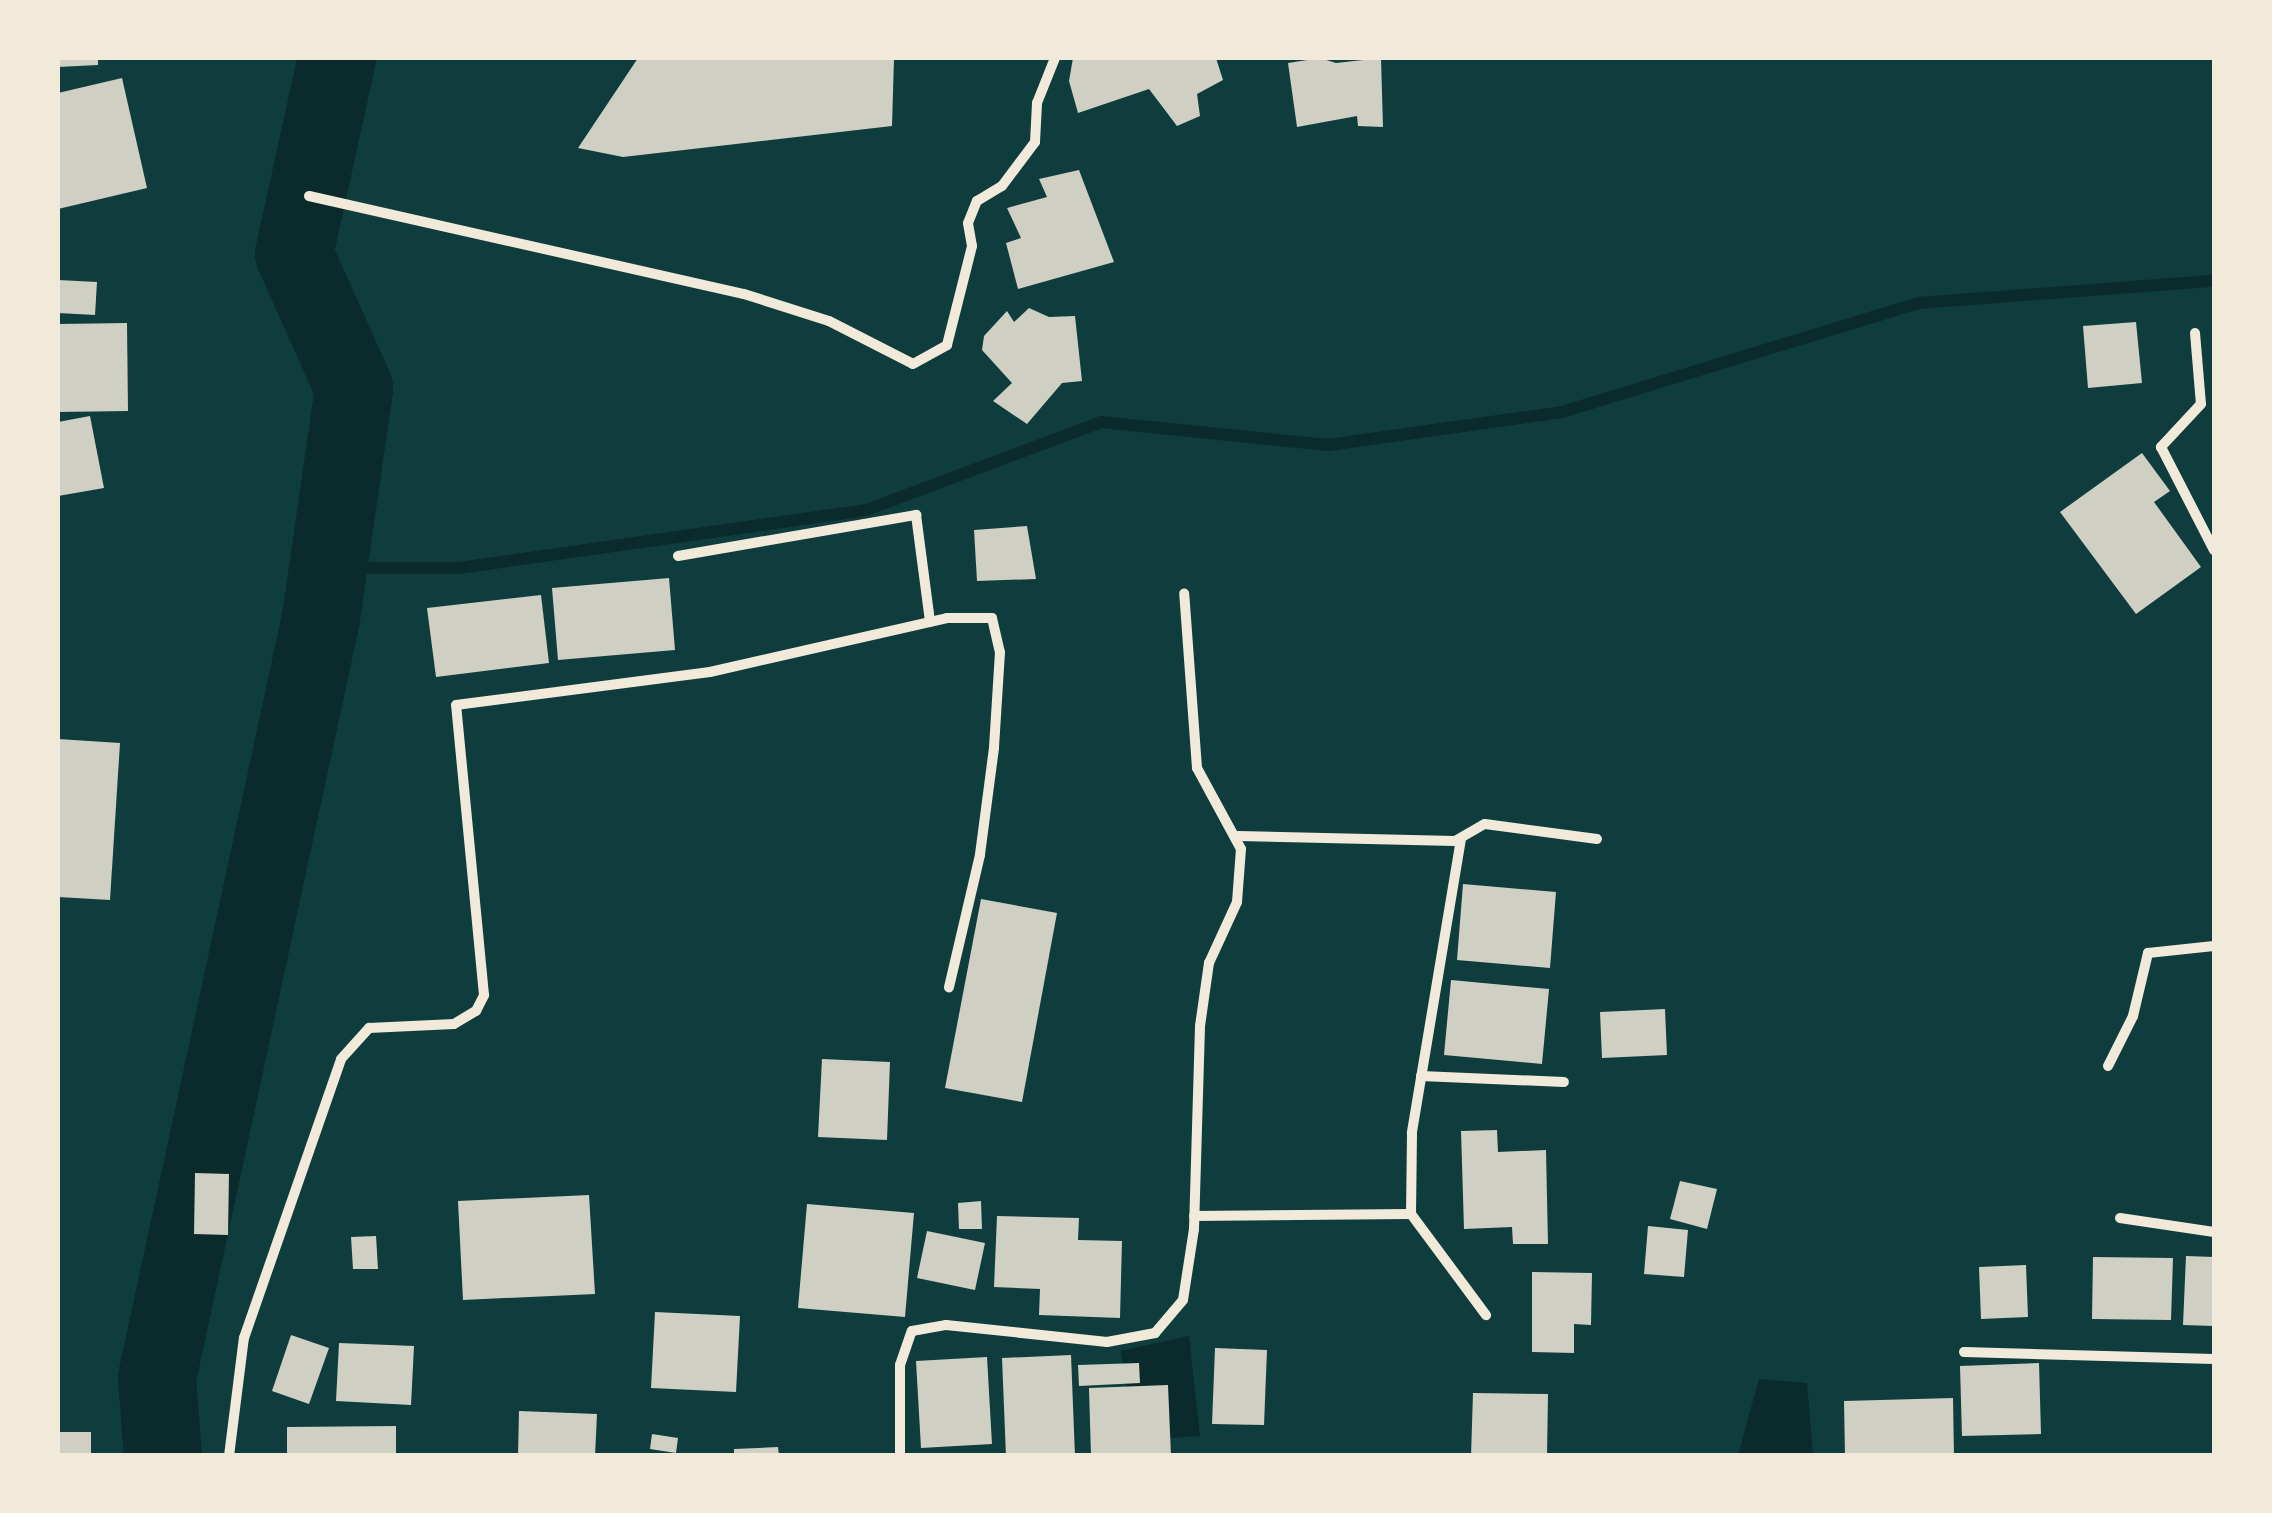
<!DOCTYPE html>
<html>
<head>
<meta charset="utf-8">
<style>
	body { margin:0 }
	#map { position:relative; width:2272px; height:1513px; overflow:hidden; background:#0f3d3e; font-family:Cabin,sans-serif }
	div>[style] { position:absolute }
	.water>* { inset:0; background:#0a2a2b }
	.stream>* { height:12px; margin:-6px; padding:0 6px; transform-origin:6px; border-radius:6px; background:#0a2a2b }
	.river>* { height:78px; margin:-39px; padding:0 39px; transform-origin:39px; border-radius:39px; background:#0a2a2b }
	.building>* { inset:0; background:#cfcfc3 }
	.minor>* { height:10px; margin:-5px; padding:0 5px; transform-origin:5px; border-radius:5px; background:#f1e9da }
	span { translate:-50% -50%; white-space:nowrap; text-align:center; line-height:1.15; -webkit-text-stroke:8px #f1e9da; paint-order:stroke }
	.frame { position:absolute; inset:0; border:60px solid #f1e9da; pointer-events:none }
</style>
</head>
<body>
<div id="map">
	<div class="water">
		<i style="clip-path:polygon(1189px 1336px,1200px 1436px,1134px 1441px,1121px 1351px)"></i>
		<i style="clip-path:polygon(1759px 1379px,1807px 1383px,1813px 1455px,1738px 1455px)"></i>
	</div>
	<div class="stream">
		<i style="left:328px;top:568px;width:131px"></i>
		<i style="left:459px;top:568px;width:411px;rotate:-8.1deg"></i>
		<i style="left:866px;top:510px;width:251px;rotate:-20.5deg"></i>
		<i style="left:1101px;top:422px;width:228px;rotate:5.8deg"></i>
		<i style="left:1328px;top:445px;width:236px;rotate:-8deg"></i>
		<i style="left:1562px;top:412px;width:372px;rotate:-17deg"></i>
		<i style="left:1918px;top:303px;width:297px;rotate:-4.3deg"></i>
	</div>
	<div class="river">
		<i style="left:163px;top:1456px;width:78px;rotate:-94.4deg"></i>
		<i style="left:157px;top:1378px;width:777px;rotate:-77.82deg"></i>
		<i style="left:321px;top:618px;width:232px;rotate:-81.8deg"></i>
		<i style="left:354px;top:388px;width:147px;rotate:-114.1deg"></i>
		<i style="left:294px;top:254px;width:201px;rotate:-77.6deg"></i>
	</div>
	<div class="building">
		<i style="clip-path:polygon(58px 58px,98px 58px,98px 65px,58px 67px)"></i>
		<i style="clip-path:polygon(638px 58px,894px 58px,892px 126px,623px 157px,578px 148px)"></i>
		<i style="clip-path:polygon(1073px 58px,1216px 58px,1223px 80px,1197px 94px,1200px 116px,1177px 126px,1149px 89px,1078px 113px,1069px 81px)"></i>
		<i style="clip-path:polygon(1320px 58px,1336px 63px,1381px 58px,1383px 127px,1358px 126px,1357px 116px,1297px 127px,1288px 63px)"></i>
		<i style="clip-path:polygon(122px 78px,147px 188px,58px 209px,58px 93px)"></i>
		<i style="clip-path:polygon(1079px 170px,1114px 262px,1018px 289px,1006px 243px,1021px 238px,1007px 208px,1047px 197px,1039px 179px)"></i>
		<i style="clip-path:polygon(58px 280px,97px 282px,95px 315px,58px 313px)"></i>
		<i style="clip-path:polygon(1029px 308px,1049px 317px,1075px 316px,1082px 381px,1062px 383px,1027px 424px,993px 401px,1012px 383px,982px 350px,984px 336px,1007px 311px,1014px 322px)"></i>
		<i style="clip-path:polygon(2136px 322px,2142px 383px,2088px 388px,2083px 326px)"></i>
		<i style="clip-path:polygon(127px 323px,128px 411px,58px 412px,58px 324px)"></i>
		<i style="clip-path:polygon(90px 416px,104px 488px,58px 496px,58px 422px)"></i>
		<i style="clip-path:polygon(2142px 453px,2170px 491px,2154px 502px,2201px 567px,2136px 614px,2060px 512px)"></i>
		<i style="clip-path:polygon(1027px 526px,1036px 579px,977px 581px,974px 530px)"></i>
		<i style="clip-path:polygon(669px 578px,675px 650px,558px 660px,552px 588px)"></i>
		<i style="clip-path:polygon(541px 595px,549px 663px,436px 677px,427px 608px)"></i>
		<i style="clip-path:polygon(58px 739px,120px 743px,110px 900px,58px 897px)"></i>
		<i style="clip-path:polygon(1463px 884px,1556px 892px,1550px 968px,1457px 960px)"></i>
		<i style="clip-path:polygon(981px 899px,1057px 913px,1022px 1102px,945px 1088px)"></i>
		<i style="clip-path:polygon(1451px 980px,1549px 989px,1542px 1064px,1444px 1055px)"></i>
		<i style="clip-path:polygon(1665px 1009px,1667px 1055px,1602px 1058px,1600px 1012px)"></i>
		<i style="clip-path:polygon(822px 1059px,890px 1062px,887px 1140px,818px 1137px)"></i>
		<i style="clip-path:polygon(1497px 1130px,1498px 1152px,1546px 1150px,1548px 1244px,1513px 1244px,1512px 1227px,1464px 1229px,1461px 1131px)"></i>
		<i style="clip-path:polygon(195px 1173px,229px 1174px,228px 1235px,194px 1234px)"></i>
		<i style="clip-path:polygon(1680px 1181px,1717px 1189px,1707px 1229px,1670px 1219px)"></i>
		<i style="clip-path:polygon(589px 1195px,595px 1294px,463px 1300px,458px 1201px)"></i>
		<i style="clip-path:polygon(981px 1201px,982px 1229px,959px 1229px,958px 1203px)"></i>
		<i style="clip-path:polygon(807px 1204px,914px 1213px,905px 1317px,798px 1308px)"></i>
		<i style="clip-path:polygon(997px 1216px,1079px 1218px,1078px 1240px,1122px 1241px,1120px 1318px,1039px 1315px,1040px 1289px,994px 1287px)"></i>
		<i style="clip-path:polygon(1648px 1226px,1688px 1230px,1684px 1277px,1644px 1274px)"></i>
		<i style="clip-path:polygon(927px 1231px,985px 1243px,975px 1290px,917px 1278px)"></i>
		<i style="clip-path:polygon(376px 1236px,378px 1269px,353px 1269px,351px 1237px)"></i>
		<i style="clip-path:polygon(2186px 1256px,2214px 1257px,2214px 1326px,2183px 1325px)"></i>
		<i style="clip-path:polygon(2093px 1257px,2173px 1258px,2171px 1320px,2092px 1319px)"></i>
		<i style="clip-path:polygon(2026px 1265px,2028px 1317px,1981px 1319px,1979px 1267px)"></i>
		<i style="clip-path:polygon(1532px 1272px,1592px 1273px,1591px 1325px,1574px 1324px,1574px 1353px,1532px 1352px)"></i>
		<i style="clip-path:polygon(655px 1312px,740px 1316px,736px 1392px,651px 1388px)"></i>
		<i style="clip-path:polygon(291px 1335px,329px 1348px,309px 1404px,272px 1391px)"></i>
		<i style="clip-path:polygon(339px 1343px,414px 1346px,411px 1405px,336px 1401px)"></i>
		<i style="clip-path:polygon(1215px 1348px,1267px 1350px,1264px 1425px,1212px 1424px)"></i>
		<i style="clip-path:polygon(1071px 1355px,1075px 1456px,1006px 1456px,1002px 1358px)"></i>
		<i style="clip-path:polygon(987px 1357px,992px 1444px,921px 1448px,916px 1361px)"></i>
		<i style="clip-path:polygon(1139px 1363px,1140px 1383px,1079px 1386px,1078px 1365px)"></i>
		<i style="clip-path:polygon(2039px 1363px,2041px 1434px,1962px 1436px,1960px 1366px)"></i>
		<i style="clip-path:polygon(1168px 1385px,1171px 1456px,1091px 1456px,1089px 1388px)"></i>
		<i style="clip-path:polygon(1473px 1393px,1548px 1394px,1547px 1456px,1471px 1456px)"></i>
		<i style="clip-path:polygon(1953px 1398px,1954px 1456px,1845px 1456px,1844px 1401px)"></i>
		<i style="clip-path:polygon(519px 1411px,597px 1414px,595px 1456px,518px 1456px)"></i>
		<i style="clip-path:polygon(396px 1426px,396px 1456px,287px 1456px,287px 1427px)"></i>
		<i style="clip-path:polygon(58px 1432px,91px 1432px,91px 1456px,58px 1456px)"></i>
		<i style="clip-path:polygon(652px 1434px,678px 1438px,676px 1453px,650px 1449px)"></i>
		<i style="clip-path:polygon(778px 1447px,779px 1456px,734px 1456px,734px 1449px)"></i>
	</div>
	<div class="minor">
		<i style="left:309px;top:196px;width:446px;rotate:12.7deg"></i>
		<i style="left:744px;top:294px;width:89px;rotate:17.6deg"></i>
		<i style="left:829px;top:321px;width:94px;rotate:27.1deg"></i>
		<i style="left:913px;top:364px;width:39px;rotate:-29deg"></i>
		<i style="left:947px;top:345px;width:102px;rotate:-75.8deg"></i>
		<i style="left:972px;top:246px;width:23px;rotate:-100deg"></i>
		<i style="left:968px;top:223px;width:24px;rotate:-68deg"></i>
		<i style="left:977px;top:201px;width:29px;rotate:-31deg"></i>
		<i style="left:1002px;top:186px;width:55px;rotate:-53.1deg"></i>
		<i style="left:1035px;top:142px;width:39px;rotate:-87deg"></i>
		<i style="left:1037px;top:103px;width:48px;rotate:-68.2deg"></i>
		<i style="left:2195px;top:333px;width:71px;rotate:85.2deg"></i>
		<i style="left:2201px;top:404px;width:59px;rotate:132.9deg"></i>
		<i style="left:2161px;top:447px;width:116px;rotate:62.8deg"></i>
		<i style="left:678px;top:556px;width:242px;rotate:-9.8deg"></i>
		<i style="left:916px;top:515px;width:108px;rotate:82.5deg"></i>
		<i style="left:1238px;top:836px;width:217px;rotate:1.3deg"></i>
		<i style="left:1455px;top:841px;width:34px;rotate:-30deg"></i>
		<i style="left:1485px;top:824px;width:113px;rotate:7.6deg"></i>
		<i style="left:1461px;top:839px;width:298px;rotate:99.5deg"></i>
		<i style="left:1412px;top:1133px;width:81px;rotate:90.7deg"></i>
		<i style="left:1411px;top:1214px;width:126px;rotate:53.4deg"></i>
		<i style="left:2108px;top:1066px;width:56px;rotate:-63.4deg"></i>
		<i style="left:2133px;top:1016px;width:65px;rotate:-76.6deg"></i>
		<i style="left:2148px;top:953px;width:66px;rotate:-6.1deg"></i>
		<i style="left:1421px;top:1076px;width:143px;rotate:2.4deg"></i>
		<i style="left:1194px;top:1216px;width:217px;rotate:-0.5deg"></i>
		<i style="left:2120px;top:1218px;width:95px;rotate:8.5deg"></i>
		<i style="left:1964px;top:1352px;width:250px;rotate:1.6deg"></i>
		<i style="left:229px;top:1456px;width:119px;rotate:-82.8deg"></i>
		<i style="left:244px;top:1338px;width:295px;rotate:-70.8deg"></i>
		<i style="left:341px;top:1059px;width:42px;rotate:-47.9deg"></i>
		<i style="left:369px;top:1028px;width:85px;rotate:-2.7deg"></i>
		<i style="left:454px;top:1024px;width:26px;rotate:-31deg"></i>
		<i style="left:476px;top:1011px;width:18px;rotate:-63deg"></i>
		<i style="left:484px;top:995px;width:291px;rotate:-95.5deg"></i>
		<i style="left:456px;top:705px;width:256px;rotate:-7.4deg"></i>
		<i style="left:710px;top:672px;width:243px;rotate:-12.8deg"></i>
		<i style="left:947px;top:618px;width:45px"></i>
		<i style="left:992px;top:618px;width:35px;rotate:77deg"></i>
		<i style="left:1000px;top:652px;width:96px;rotate:93.6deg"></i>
		<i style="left:994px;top:748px;width:108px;rotate:97.5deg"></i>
		<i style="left:980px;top:855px;width:136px;rotate:103.2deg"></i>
		<i style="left:900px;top:1456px;width:91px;rotate:-90deg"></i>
		<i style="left:900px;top:1365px;width:36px;rotate:-71deg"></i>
		<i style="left:912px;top:1331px;width:35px;rotate:-10deg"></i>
		<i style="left:946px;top:1325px;width:162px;rotate:6deg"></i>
		<i style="left:1107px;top:1342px;width:49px;rotate:-10.6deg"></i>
		<i style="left:1155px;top:1333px;width:43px;rotate:-49.7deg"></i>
		<i style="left:1183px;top:1300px;width:72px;rotate:-81.2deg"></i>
		<i style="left:1194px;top:1229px;width:203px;rotate:-88.3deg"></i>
		<i style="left:1200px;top:1026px;width:64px;rotate:-81.9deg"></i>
		<i style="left:1209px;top:963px;width:67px;rotate:-65.3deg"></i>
		<i style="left:1237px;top:902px;width:53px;rotate:-85.7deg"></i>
		<i style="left:1241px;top:849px;width:92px;rotate:-118.5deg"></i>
		<i style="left:1197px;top:768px;width:175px;rotate:-94.2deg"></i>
	</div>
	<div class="frame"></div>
</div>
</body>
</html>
